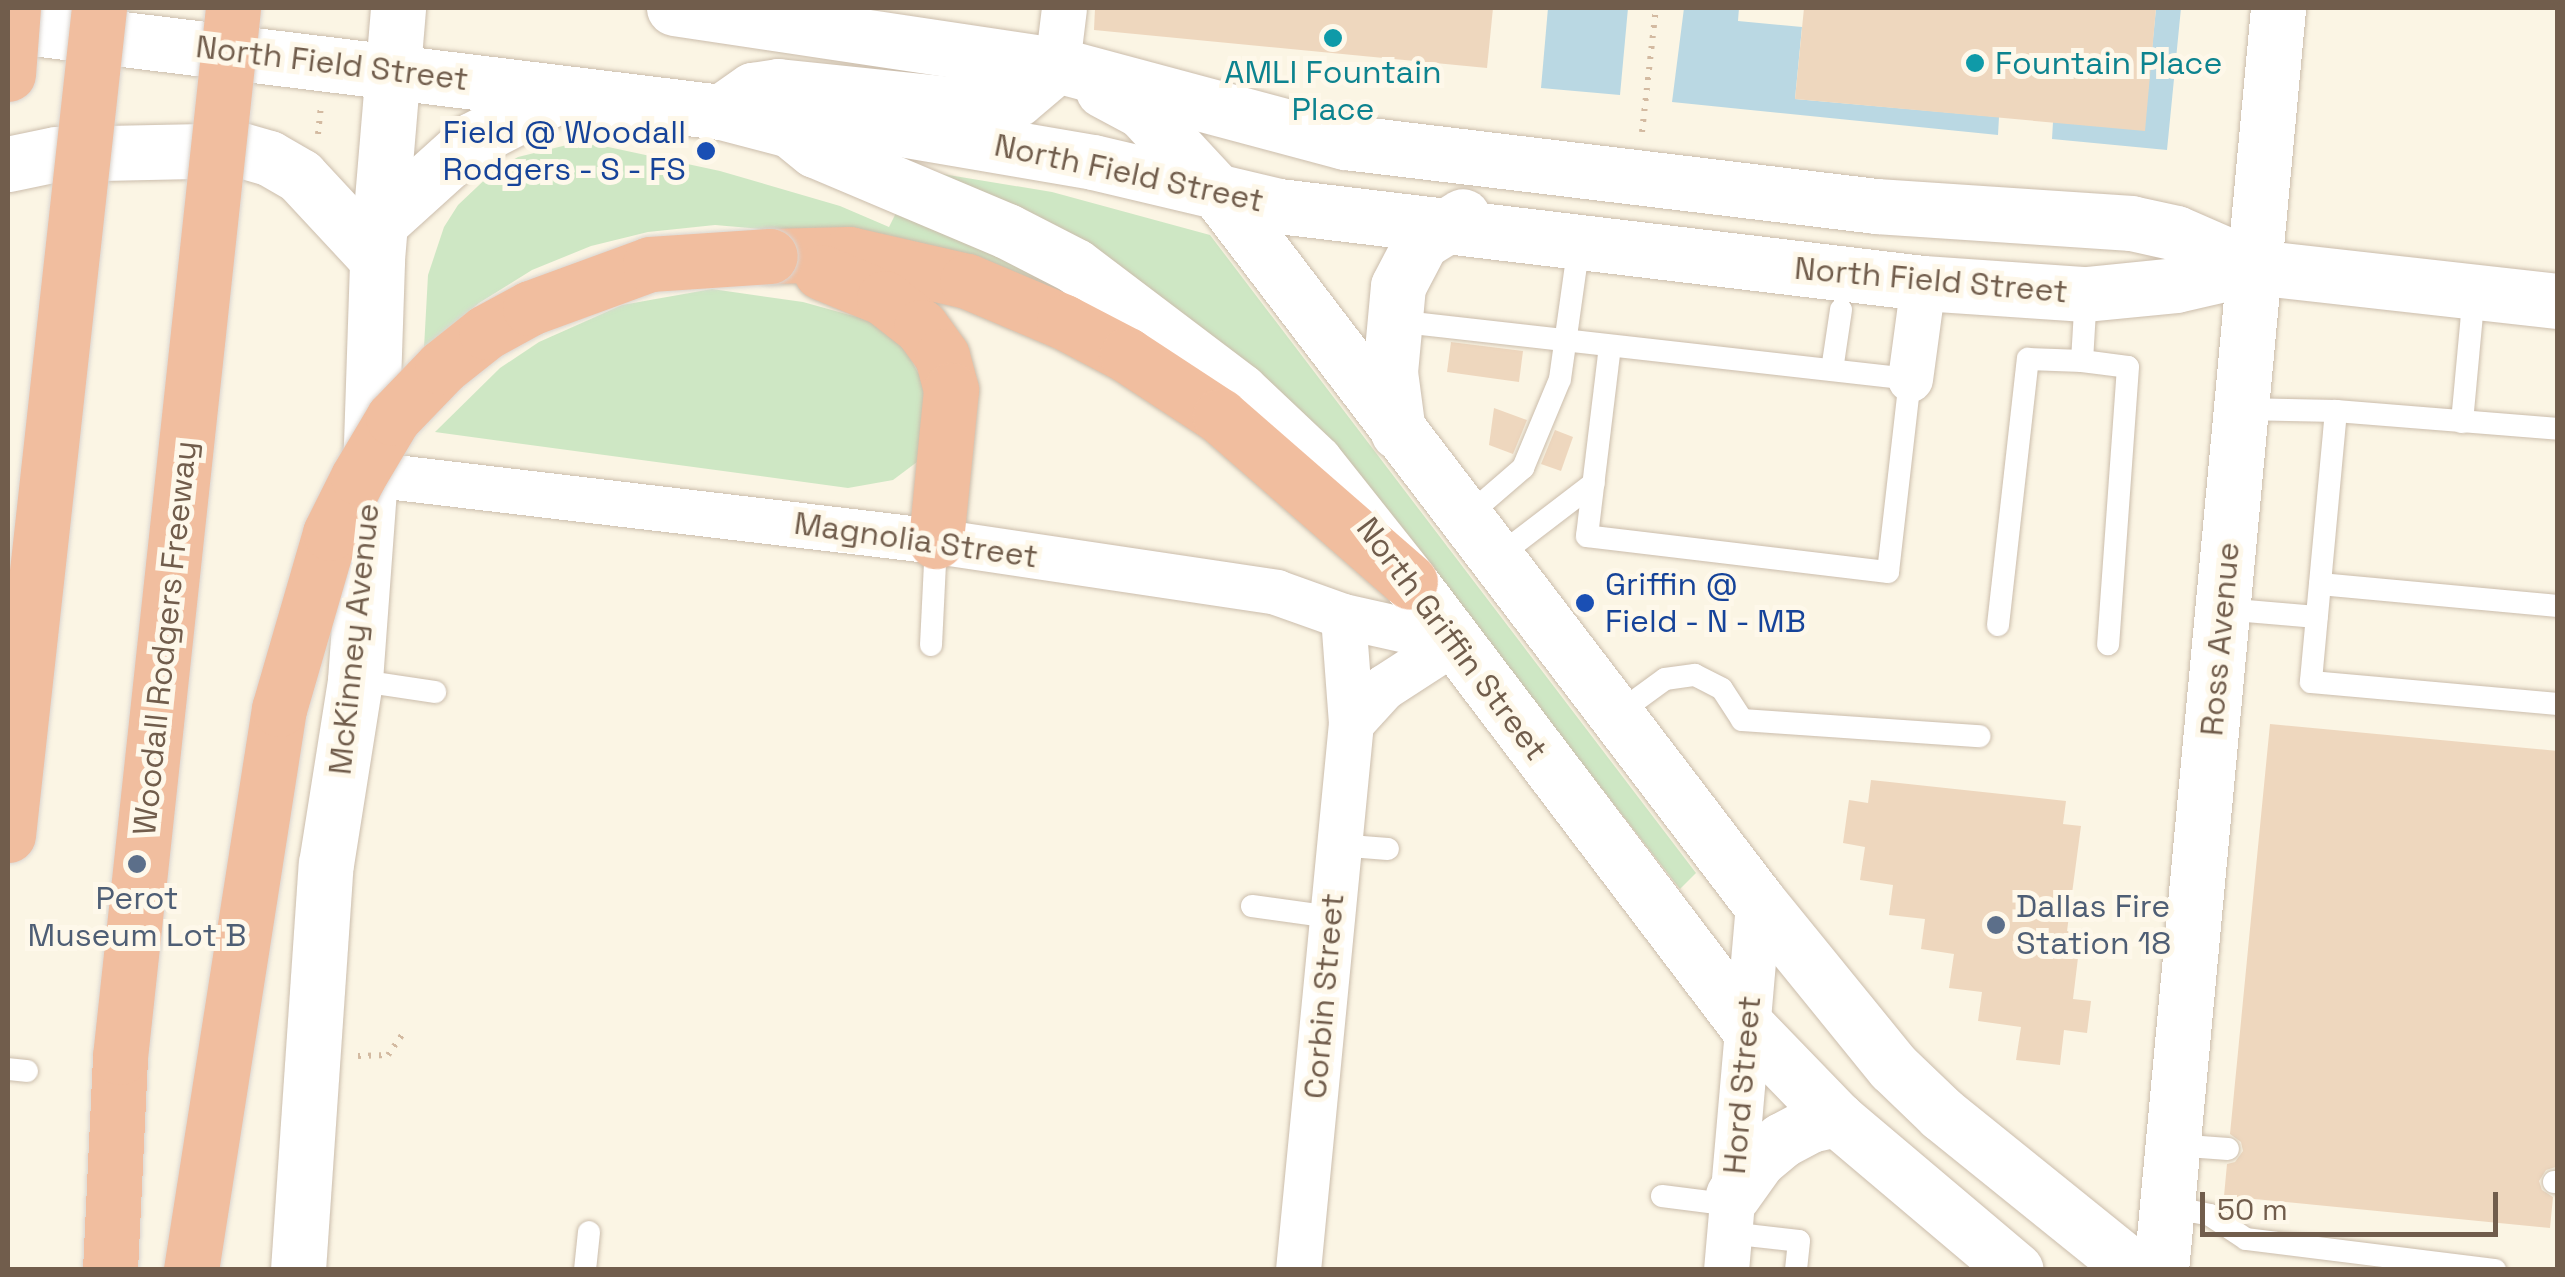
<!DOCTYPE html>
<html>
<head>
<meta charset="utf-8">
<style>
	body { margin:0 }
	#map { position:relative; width:2565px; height:1277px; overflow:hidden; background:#fbf5e4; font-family:"Space Grotesk",sans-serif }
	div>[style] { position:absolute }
	.green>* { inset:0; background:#cee7c4 }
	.water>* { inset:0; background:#bad8e3 }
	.building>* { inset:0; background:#eed7be }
	.path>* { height:6px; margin-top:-3px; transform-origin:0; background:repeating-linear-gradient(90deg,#d3baa1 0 2.5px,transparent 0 10.5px) }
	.roads { filter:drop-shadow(0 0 2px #cbbdac) drop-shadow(0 0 2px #cbbdac) }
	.lane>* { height:22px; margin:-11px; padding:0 11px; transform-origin:11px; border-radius:11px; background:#fff }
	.street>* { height:45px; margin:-22.5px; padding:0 22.5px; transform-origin:22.5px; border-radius:22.5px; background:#fff }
	.secondary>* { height:55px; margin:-27.5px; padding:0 27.5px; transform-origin:27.5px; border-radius:27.5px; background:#fff }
	.highway>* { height:55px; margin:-27.5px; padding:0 27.5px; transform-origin:27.5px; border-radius:27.5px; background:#f1be9f }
	.bridges { filter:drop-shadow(0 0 2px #dad5d0) drop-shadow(0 0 2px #dad5d0) }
	.highway-bridge>* { height:55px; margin:-27.5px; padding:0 27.5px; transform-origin:27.5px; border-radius:27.5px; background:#f1be9f }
	.dots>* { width:28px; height:28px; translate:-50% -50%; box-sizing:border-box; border:5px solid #fef8ea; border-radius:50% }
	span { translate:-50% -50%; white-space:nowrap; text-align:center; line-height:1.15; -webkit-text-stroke:10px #fef8ea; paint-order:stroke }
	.street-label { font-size:32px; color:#715d4c }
	.culture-label { font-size:32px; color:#0d838f }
	.left { translate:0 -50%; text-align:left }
	.transit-label { font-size:32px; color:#164399 }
	.right { translate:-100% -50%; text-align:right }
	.service-label { font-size:32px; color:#4e5e75 }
	.frame { position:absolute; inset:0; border:10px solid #715d4c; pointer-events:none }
	.scale { position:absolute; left:2200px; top:1192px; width:298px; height:45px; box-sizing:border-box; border:5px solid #715d4c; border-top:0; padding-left:12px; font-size:30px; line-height:35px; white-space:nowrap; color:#715d4c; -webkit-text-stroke:8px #fef8ea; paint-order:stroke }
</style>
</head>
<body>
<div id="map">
	<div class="green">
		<i style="clip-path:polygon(571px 144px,599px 145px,720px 171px,840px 206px,889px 227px,898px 209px,1043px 279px,1114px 323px,861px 238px,715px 225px,648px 232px,591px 246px,532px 270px,479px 303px,424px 348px,428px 275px,444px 227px,458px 205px,495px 170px,518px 157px)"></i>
		<i style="clip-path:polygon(906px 168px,1052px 192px,1210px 235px,1696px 873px,1680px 889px,1374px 496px)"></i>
		<i style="clip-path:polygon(712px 289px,803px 302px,893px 327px,927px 389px,921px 459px,893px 480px,848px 488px,435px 432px,500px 368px,539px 342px,622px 305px)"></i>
	</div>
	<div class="water">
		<i style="clip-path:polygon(1548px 8px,1628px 8px,1620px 95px,1541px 88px)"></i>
		<i style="clip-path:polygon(1684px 8px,1739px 8px,1738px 21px,1802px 27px,1795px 99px,1999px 117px,1998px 135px,1672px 102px)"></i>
		<i style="clip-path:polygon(2156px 8px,2181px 8px,2167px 150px,2052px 139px,2053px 122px,2144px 130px)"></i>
	</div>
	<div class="building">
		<i style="clip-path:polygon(1095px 8px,1493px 8px,1487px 68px,1094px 30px)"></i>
		<i style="clip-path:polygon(1804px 8px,2156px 8px,2145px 131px,1795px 99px)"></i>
		<i style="clip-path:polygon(1451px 342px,1523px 351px,1519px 382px,1447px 372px)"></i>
		<i style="clip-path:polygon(1494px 408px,1527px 420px,1513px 454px,1489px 445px)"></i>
		<i style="clip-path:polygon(1555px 430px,1573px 437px,1561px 471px,1541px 464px)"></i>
		<i style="clip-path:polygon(2270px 724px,2558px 751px,2558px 1150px,2556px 1167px,2546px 1170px,2539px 1181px,2542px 1190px,2553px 1197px,2550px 1228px,2224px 1196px,2227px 1164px,2235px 1162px,2243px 1151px,2241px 1142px,2230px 1134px)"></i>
		<i style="clip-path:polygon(1871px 780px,2066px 801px,2063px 824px,2081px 826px,2067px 931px,2081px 933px,2073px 999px,2091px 1001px,2087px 1033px,2064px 1030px,2060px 1065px,2016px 1060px,2021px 1027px,1978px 1021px,1982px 992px,1949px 988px,1954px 954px,1921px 949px,1925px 919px,1889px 915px,1893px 885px,1860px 880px,1865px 847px,1843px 843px,1849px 800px,1868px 803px)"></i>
	</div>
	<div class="path">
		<i style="left:1642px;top:132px;width:125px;rotate:-83.6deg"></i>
		<i style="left:318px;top:134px;width:27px;rotate:-84deg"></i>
		<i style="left:358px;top:1056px;width:30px;rotate:-2deg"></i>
		<i style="left:388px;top:1055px;width:28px;rotate:-55deg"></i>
	</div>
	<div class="roads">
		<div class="lane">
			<i style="left:1395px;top:321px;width:518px;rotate:6.43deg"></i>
			<i style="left:1910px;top:379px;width:194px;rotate:96.5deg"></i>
			<i style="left:1888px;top:572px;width:303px;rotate:-173.2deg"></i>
			<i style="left:1587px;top:536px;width:191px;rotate:-83.1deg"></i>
			<i style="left:2082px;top:361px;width:46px;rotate:7.4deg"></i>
			<i style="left:2128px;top:367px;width:278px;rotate:94.1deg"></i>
			<i style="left:1832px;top:370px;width:61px;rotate:-81.5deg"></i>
			<i style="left:2241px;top:409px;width:95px;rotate:1.2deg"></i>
			<i style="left:2336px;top:411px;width:223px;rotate:4.6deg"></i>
			<i style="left:2336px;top:411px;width:272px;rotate:95.3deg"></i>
			<i style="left:2311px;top:682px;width:248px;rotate:5.1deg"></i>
			<i style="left:2462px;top:422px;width:131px;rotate:-84.7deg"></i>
			<i style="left:1465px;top:518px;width:77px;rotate:-40.8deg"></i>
			<i style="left:1523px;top:468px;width:96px;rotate:-67.4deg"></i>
			<i style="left:1560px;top:379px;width:136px;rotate:-82deg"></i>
			<i style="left:1496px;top:558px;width:123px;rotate:-37.4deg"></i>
			<i style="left:2320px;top:584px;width:239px;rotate:5.3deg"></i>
			<i style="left:2223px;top:609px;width:94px;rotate:4.9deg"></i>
			<i style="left:1998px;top:625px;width:268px;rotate:-83.6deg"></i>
			<i style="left:2028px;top:359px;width:54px;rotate:2.1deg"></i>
			<i style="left:2082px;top:361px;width:67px;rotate:-86.6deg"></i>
			<i style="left:931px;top:645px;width:104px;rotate:-87.2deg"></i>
			<i style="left:355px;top:680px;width:81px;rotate:8.5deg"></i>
			<i style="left:1617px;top:714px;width:59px;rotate:-36.1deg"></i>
			<i style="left:1665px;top:679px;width:30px;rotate:-8deg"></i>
			<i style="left:1695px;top:675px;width:30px;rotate:27deg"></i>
			<i style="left:1722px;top:689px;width:37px;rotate:57deg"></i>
			<i style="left:1742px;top:720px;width:238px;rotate:3.9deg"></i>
			<i style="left:1337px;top:845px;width:51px;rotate:4.5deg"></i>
			<i style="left:1252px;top:906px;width:80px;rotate:7.9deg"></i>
			<i style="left:8px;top:1069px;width:19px;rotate:6deg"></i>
			<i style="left:2174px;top:1145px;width:54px;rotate:4.2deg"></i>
			<i style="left:2554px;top:1182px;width:4px"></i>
			<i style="left:1662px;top:1196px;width:71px;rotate:7.3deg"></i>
			<i style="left:2167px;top:1206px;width:44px;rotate:11.8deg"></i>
			<i style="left:2210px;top:1215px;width:43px;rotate:33.7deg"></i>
			<i style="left:2246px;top:1239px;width:251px;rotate:7.1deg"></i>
			<i style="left:1729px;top:1233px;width:70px;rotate:6.5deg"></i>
			<i style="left:1799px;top:1241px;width:29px;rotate:96deg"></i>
			<i style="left:585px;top:1270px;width:38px;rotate:-84deg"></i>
		</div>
		<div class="street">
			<i style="left:1057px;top:65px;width:57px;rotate:-83deg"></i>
			<i style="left:1910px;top:379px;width:97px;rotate:-82.3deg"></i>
			<i style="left:370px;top:474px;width:570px;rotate:6.75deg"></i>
			<i style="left:936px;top:541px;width:344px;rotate:8.5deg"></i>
			<i style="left:1276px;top:592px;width:71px;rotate:19.7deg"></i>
			<i style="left:1343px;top:616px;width:115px;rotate:12.6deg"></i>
			<i style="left:1351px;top:723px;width:49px;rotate:-47.5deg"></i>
			<i style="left:1384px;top:687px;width:85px;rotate:-32.9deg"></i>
			<i style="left:1298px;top:1270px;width:550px;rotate:-84.47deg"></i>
			<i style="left:1351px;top:723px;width:107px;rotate:-94.3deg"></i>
			<i style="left:1726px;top:1270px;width:370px;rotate:-85deg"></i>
		</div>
		<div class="secondary">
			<i style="left:674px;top:8px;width:387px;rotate:8.5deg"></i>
			<i style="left:1057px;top:65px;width:298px;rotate:15deg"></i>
			<i style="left:1345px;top:142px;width:535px;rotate:6.87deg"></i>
			<i style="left:1876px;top:206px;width:256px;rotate:3.8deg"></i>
			<i style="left:2131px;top:223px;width:46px;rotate:12.5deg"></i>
			<i style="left:2176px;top:233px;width:85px;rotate:23.6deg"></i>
			<i style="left:2254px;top:267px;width:306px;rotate:6.4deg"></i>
			<i style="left:8px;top:25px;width:718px;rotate:6.96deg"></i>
			<i style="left:721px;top:112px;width:71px;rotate:14.6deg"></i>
			<i style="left:790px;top:130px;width:42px;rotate:-18deg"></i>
			<i style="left:830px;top:117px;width:267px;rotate:9.7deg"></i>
			<i style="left:1093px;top:162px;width:191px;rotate:13.3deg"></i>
			<i style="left:1279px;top:206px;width:649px;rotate:6.82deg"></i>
			<i style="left:1923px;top:283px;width:163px;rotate:3.9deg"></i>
			<i style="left:2086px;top:294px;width:90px;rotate:-5.7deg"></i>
			<i style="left:2176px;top:285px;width:80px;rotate:-13deg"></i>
			<i style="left:1103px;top:90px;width:44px;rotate:28.3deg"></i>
			<i style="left:1142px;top:111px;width:113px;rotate:47.1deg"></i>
			<i style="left:1219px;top:194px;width:889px;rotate:52.68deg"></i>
			<i style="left:1758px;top:901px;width:214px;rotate:50.9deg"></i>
			<i style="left:1893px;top:1067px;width:68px;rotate:43.8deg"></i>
			<i style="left:1942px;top:1114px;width:248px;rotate:38.9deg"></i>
			<i style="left:721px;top:112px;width:39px;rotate:-35deg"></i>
			<i style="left:753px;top:90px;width:25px;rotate:-9deg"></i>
			<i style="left:778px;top:86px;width:181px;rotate:6deg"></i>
			<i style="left:958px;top:105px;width:44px"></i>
			<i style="left:1002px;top:105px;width:16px;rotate:-22deg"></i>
			<i style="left:1017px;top:99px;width:52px;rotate:-40.4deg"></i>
			<i style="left:790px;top:130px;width:32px;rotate:39deg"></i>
			<i style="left:815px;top:150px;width:208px;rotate:22.9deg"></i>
			<i style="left:1007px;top:231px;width:76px;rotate:27.2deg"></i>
			<i style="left:1075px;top:266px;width:207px;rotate:37.1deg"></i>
			<i style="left:1240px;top:391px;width:103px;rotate:43.4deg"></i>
			<i style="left:1315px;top:462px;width:153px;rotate:51.6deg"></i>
			<i style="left:1410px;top:582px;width:556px;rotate:52.82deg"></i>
			<i style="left:1746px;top:1025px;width:131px;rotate:45.9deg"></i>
			<i style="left:1837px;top:1119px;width:234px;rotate:40.2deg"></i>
			<i style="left:8px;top:164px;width:49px;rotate:-11.8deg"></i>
			<i style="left:56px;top:154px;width:185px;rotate:-1.2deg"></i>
			<i style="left:241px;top:150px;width:29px;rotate:16deg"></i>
			<i style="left:269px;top:158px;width:36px;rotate:30deg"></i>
			<i style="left:300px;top:176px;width:113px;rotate:47.1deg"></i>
			<i style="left:380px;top:223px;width:124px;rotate:-42.1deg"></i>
			<i style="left:472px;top:140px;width:100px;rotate:-27.3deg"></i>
			<i style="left:1398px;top:432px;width:61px;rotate:-97.6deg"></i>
			<i style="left:1390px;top:372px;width:86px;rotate:-84.7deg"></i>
			<i style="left:1398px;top:286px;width:50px;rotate:-62.4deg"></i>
			<i style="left:1421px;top:242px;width:49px;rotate:-31.8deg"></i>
			<i style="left:1733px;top:1195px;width:43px;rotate:-54.5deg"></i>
			<i style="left:1758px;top:1160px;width:31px;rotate:-40deg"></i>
			<i style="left:1782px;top:1140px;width:32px;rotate:-28deg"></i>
			<i style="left:1810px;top:1125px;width:28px;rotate:-13deg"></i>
			<i style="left:298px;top:1270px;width:407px;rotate:-86.1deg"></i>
			<i style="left:326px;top:864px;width:186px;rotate:-81deg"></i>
			<i style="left:355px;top:680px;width:207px;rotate:-85.8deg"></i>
			<i style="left:370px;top:474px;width:215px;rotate:-88.1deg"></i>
			<i style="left:377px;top:259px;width:252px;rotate:-85.2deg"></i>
			<i style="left:2161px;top:1270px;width:1267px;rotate:-84.7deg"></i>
		</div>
		<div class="highway">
			<i style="left:770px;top:256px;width:79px;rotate:-1.5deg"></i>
			<i style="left:849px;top:254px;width:121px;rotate:12.9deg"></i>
			<i style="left:967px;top:281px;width:105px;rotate:22.9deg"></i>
			<i style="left:1064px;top:322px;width:71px;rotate:27.6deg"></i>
			<i style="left:1127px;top:355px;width:111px;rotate:33.3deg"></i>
			<i style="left:1220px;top:416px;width:252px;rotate:41.1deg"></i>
			<i style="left:821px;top:272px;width:68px;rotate:22.4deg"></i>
			<i style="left:884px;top:298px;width:47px;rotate:38.1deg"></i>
			<i style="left:921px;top:327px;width:36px;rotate:54deg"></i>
			<i style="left:942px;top:356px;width:35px;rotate:75deg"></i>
			<i style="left:951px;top:390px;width:152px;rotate:95.7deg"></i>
		</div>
	</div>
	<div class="bridges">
		<div class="highway-bridge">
			<i style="left:8px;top:74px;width:66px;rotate:-85.7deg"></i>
			<i style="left:8px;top:835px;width:832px;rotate:-83.72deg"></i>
			<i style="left:110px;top:1270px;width:213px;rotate:-87.3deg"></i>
			<i style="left:120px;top:1057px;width:1055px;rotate:-83.85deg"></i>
			<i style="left:191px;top:1270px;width:568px;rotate:-81.09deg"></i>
			<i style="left:279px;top:709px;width:183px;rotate:-73.8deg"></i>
			<i style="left:330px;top:533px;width:63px;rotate:-63.4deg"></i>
			<i style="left:358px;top:477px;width:69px;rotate:-59.3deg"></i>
			<i style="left:393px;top:418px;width:71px;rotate:-46.1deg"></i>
			<i style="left:442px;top:367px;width:56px;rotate:-38.5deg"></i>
			<i style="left:486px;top:332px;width:50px;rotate:-28.6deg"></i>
			<i style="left:530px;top:308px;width:128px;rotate:-20.1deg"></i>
			<i style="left:650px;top:264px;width:120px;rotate:-3.8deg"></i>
		</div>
	</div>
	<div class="dots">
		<i style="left:1333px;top:38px;background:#0f9aa8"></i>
		<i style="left:1975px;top:63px;background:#0f9aa8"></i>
		<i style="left:706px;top:151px;background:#1a4fb4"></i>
		<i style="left:1585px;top:603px;background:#1a4fb4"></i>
		<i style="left:137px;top:864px;background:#5c6f8a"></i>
		<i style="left:1996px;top:925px;background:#5c6f8a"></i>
	</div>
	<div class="street-label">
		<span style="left:332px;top:63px;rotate:7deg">North Field Street</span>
		<span style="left:1129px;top:173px;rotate:12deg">North Field Street</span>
		<span style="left:1931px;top:280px;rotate:5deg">North Field Street</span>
		<span style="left:916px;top:540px;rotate:8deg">Magnolia Street</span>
		<span style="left:165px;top:638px;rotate:-84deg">Woodall Rodgers Freeway</span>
		<span style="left:354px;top:639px;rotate:-84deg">McKinney Avenue</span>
		<span style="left:1452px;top:639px;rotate:53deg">North Griffin Street</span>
		<span style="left:2220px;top:639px;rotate:-85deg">Ross Avenue</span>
		<span style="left:1324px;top:996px;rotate:-85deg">Corbin Street</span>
		<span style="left:1742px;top:1085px;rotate:-85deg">Hord Street</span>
	</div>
	<div class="culture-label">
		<span class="left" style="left:1995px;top:63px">Fountain Place</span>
		<span style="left:1333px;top:91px">AMLI Fountain<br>Place</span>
	</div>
	<div class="transit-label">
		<span class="right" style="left:686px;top:151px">Field @ Woodall<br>Rodgers - S - FS</span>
		<span class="left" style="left:1605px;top:603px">Griffin @<br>Field - N - MB</span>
	</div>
	<div class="service-label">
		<span style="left:137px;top:917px">Perot<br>Museum Lot B</span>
		<span class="left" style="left:2016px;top:925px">Dallas Fire<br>Station 18</span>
	</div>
	<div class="frame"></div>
	<div class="scale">50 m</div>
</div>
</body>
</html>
